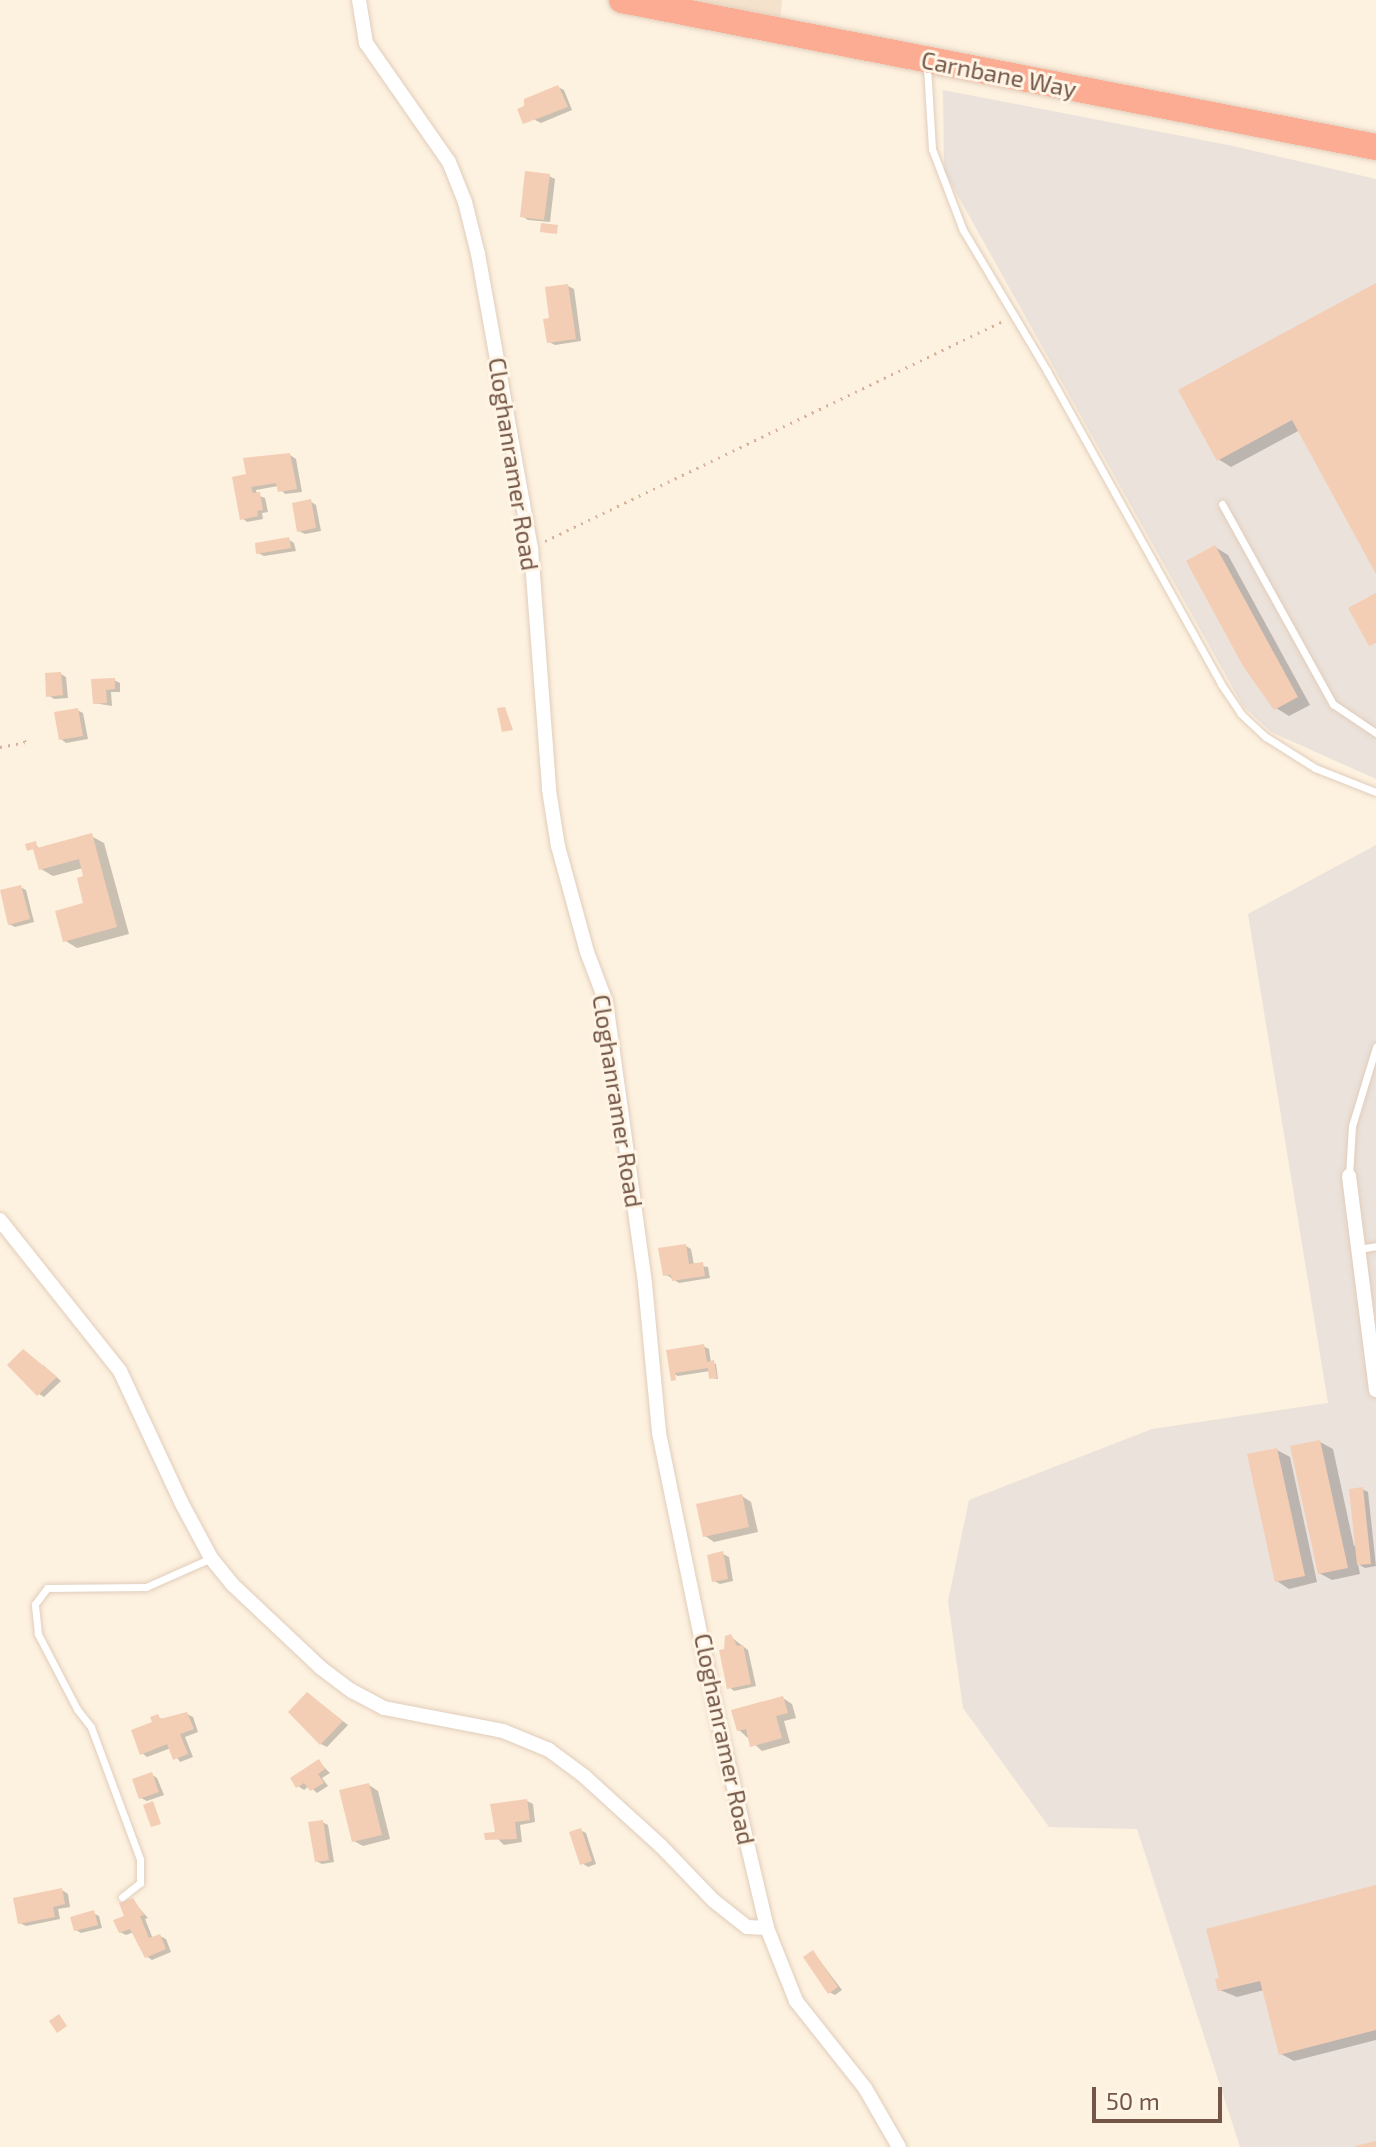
<!DOCTYPE html>
<html>
<head>
<meta charset="utf-8">
<style>
	body { margin:0 }
	#map { position:relative; width:1376px; height:2147px; overflow:hidden; background:#fdf1df; font-family:"Exo 2",sans-serif }
	div>[style] { position:absolute }
	.residential>* { inset:0; background:#f5e2cd }
	.industrial>* { inset:0; background:#ebe2db }
	.shadow>* { inset:0; background:#0003 }
	.building>* { inset:0; background:#f4cdb5 }
	.path>* { height:3px; margin-top:-1.5px; transform-origin:0; background:repeating-linear-gradient(90deg,#d8b199 0 2px,transparent 0 8px) }
	.roads { filter:drop-shadow(0 0 2px #e1cdbb) drop-shadow(0 0 2px #e1cdbb) }
	.lane>* { height:7px; margin:-3.5px; padding:0 3.5px; transform-origin:3.5px; border-radius:3.5px; background:#fff }
	.street>* { height:14px; margin:-7px; padding:0 7px; transform-origin:7px; border-radius:7px; background:#fff }
	.highway>* { height:26px; margin:-13px; padding:0 13px; transform-origin:13px; border-radius:13px; background:#fbac92 }
	span { translate:-50% -50%; white-space:nowrap; text-align:center; line-height:1.15; -webkit-text-stroke:6px #fff5e6; paint-order:stroke }
	.street-label { font-size:24px; color:#745646 }
	.scale { position:absolute; left:1092px; top:2087px; width:130px; height:36px; box-sizing:border-box; border:4px solid #745646; border-top:0; padding-left:10px; font-size:24px; line-height:28px; white-space:nowrap; color:#745646; -webkit-text-stroke:6px #fff5e6; paint-order:stroke }
</style>
</head>
<body>
<div id="map">
	<div class="residential">
		<i style="clip-path:polygon(651px 0,782px 0,780px 23px)"></i>
	</div>
	<div class="industrial">
		<i style="clip-path:polygon(943px 90px,1233px 146px,1376px 179px,1376px 779px,1271px 732px,1243px 706px,944px 171px)"></i>
		<i style="clip-path:polygon(1376px 845px,1376px 2147px,1240px 2147px,1137px 1829px,1049px 1827px,963px 1708px,948px 1601px,969px 1500px,1152px 1429px,1328px 1403px,1248px 914px)"></i>
	</div>
	<div class="shadow">
		<i style="clip-path:polygon(558px 87px,564px 90px,572px 110px,541px 123px,535px 120px,527px 100px)"></i>
		<i style="clip-path:polygon(549px 176px,555px 179px,550px 222px,528px 220px,522px 216px)"></i>
		<i style="clip-path:polygon(568px 286px,574px 289px,581px 341px,555px 345px,549px 342px)"></i>
		<i style="clip-path:polygon(1376px 286px,1376px 570px,1300px 430px,1231px 467px,1218px 459px)"></i>
		<i style="clip-path:polygon(290px 455px,296px 459px,302px 492px,285px 494px,278px 486px,256px 490px,257px 495px,265px 498px,268px 512px,262px 513px,263px 519px,247px 522px,242px 518px,249px 476px)"></i>
		<i style="clip-path:polygon(310px 501px,316px 505px,321px 531px,305px 534px,299px 531px)"></i>
		<i style="clip-path:polygon(288px 539px,294px 543px,296px 551px,264px 556px,258px 553px)"></i>
		<i style="clip-path:polygon(1215px 547px,1228px 555px,1310px 705px,1289px 716px,1276px 708px)"></i>
		<i style="clip-path:polygon(61px 674px,66px 677px,68px 698px,54px 699px,48px 695px)"></i>
		<i style="clip-path:polygon(114px 680px,120px 683px,120px 692px,111px 692px,112px 706px,94px 703px)"></i>
		<i style="clip-path:polygon(77px 710px,83px 713px,88px 739px,66px 743px,61px 739px)"></i>
		<i style="clip-path:polygon(91px 836px,104px 843px,129px 934px,77px 948px,64px 940px,86px 904px,83px 868px,53px 876px,41px 869px,35px 849px,29px 849px,35px 843px,39px 849px)"></i>
		<i style="clip-path:polygon(20px 887px,26px 890px,34px 922px,15px 927px,9px 924px)"></i>
		<i style="clip-path:polygon(686px 1246px,691px 1249px,694px 1265px,708px 1267px,710px 1278px,679px 1283px,665px 1274px)"></i>
		<i style="clip-path:polygon(703px 1346px,709px 1349px,711px 1363px,716px 1364px,718px 1379px,711px 1378px,710px 1371px,678px 1376px,672px 1373px)"></i>
		<i style="clip-path:polygon(43px 1365px,61px 1381px,44px 1397px,39px 1394px)"></i>
		<i style="clip-path:polygon(1320px 1442px,1333px 1449px,1354px 1546px,1357px 1545px,1362px 1489px,1368px 1492px,1376px 1566px,1365px 1568px,1358px 1564px,1360px 1574px,1332px 1580px,1319px 1573px)"></i>
		<i style="clip-path:polygon(1277px 1450px,1290px 1457px,1317px 1582px,1289px 1589px,1277px 1581px)"></i>
		<i style="clip-path:polygon(742px 1496px,751px 1502px,758px 1532px,714px 1542px,705px 1536px)"></i>
		<i style="clip-path:polygon(723px 1554px,729px 1557px,733px 1581px,720px 1584px,714px 1581px)"></i>
		<i style="clip-path:polygon(731px 1637px,748px 1650px,756px 1686px,734px 1691px,729px 1687px)"></i>
		<i style="clip-path:polygon(313px 1698px,348px 1725px,327px 1747px,321px 1744px)"></i>
		<i style="clip-path:polygon(783px 1698px,792px 1704px,796px 1718px,784px 1721px,790px 1743px,762px 1751px,739px 1730px)"></i>
		<i style="clip-path:polygon(187px 1714px,193px 1717px,198px 1732px,185px 1737px,193px 1757px,180px 1762px,171px 1748px,147px 1757px,142px 1753px,158px 1717px,164px 1720px)"></i>
		<i style="clip-path:polygon(319px 1762px,330px 1773px,322px 1778px,328px 1786px,317px 1793px,309px 1786px,304px 1790px,298px 1786px)"></i>
		<i style="clip-path:polygon(151px 1774px,157px 1778px,164px 1795px,147px 1801px,141px 1798px)"></i>
		<i style="clip-path:polygon(369px 1785px,378px 1791px,390px 1839px,363px 1846px,354px 1841px)"></i>
		<i style="clip-path:polygon(527px 1801px,533px 1804px,535px 1822px,520px 1825px,522px 1842px,504px 1845px,498px 1839px,487px 1839px)"></i>
		<i style="clip-path:polygon(322px 1822px,328px 1825px,334px 1862px,322px 1864px,316px 1861px)"></i>
		<i style="clip-path:polygon(580px 1830px,586px 1833px,596px 1864px,588px 1867px,582px 1863px)"></i>
		<i style="clip-path:polygon(1376px 1887px,1376px 2040px,1294px 2061px,1281px 2054px,1264px 1990px,1237px 1997px,1220px 1990px)"></i>
		<i style="clip-path:polygon(62px 1890px,68px 1894px,70px 1907px,58px 1909px,60px 1919px,26px 1926px,20px 1923px)"></i>
		<i style="clip-path:polygon(132px 1900px,148px 1918px,145px 1919px,153px 1939px,160px 1936px,166px 1939px,171px 1952px,152px 1960px,146px 1956px,134px 1932px,126px 1935px,120px 1932px)"></i>
		<i style="clip-path:polygon(93px 1913px,99px 1916px,102px 1928px,81px 1933px,76px 1930px)"></i>
		<i style="clip-path:polygon(814px 1953px,842px 1990px,835px 1995px,829px 1992px)"></i>
	</div>
	<div class="building">
		<i style="clip-path:polygon(558px 85px,568px 107px,523px 124px,517px 109px,524px 106px,524px 99px)"></i>
		<i style="clip-path:polygon(525px 171px,550px 174px,544px 220px,520px 217px)"></i>
		<i style="clip-path:polygon(541px 223px,558px 225px,557px 234px,540px 232px)"></i>
		<i style="clip-path:polygon(1376px 283px,1376px 574px,1292px 420px,1217px 461px,1178px 390px)"></i>
		<i style="clip-path:polygon(568px 284px,576px 339px,547px 343px,543px 319px,549px 318px,545px 287px)"></i>
		<i style="clip-path:polygon(290px 453px,297px 489px,278px 492px,276px 483px,251px 487px,253px 493px,260px 492px,263px 510px,257px 511px,258px 516px,240px 520px,232px 477px,246px 474px,243px 458px)"></i>
		<i style="clip-path:polygon(311px 499px,316px 528px,297px 532px,292px 503px)"></i>
		<i style="clip-path:polygon(289px 537px,291px 548px,256px 554px,255px 543px)"></i>
		<i style="clip-path:polygon(1215px 545px,1298px 697px,1274px 710px,1243px 666px,1186px 561px)"></i>
		<i style="clip-path:polygon(1376px 593px,1376px 643px,1369px 646px,1348px 608px)"></i>
		<i style="clip-path:polygon(61px 672px,63px 695px,46px 697px,45px 673px)"></i>
		<i style="clip-path:polygon(115px 678px,115px 689px,106px 690px,107px 703px,93px 704px,91px 679px)"></i>
		<i style="clip-path:polygon(505px 707px,513px 730px,502px 732px,497px 708px)"></i>
		<i style="clip-path:polygon(78px 708px,83px 736px,59px 740px,54px 712px)"></i>
		<i style="clip-path:polygon(92px 833px,117px 927px,63px 942px,55px 911px,83px 903px,77px 878px,83px 876px,79px 859px,39px 870px,33px 849px,27px 851px,25px 844px,36px 841px,37px 848px)"></i>
		<i style="clip-path:polygon(21px 885px,30px 919px,8px 925px,0 890px)"></i>
		<i style="clip-path:polygon(686px 1244px,689px 1264px,703px 1262px,705px 1276px,672px 1281px,671px 1275px,663px 1276px,658px 1248px)"></i>
		<i style="clip-path:polygon(704px 1344px,707px 1362px,714px 1360px,717px 1378px,709px 1379px,708px 1368px,675px 1373px,676px 1380px,671px 1381px,666px 1350px)"></i>
		<i style="clip-path:polygon(23px 1349px,57px 1377px,37px 1396px,7px 1365px)"></i>
		<i style="clip-path:polygon(1320px 1440px,1348px 1568px,1318px 1574px,1290px 1446px)"></i>
		<i style="clip-path:polygon(1277px 1448px,1305px 1576px,1275px 1582px,1247px 1454px)"></i>
		<i style="clip-path:polygon(1363px 1487px,1371px 1564px,1357px 1565px,1349px 1489px)"></i>
		<i style="clip-path:polygon(742px 1494px,749px 1527px,703px 1537px,696px 1504px)"></i>
		<i style="clip-path:polygon(723px 1551px,728px 1579px,712px 1582px,707px 1555px)"></i>
		<i style="clip-path:polygon(731px 1634px,737px 1646px,743px 1645px,751px 1684px,727px 1689px,719px 1650px,724px 1649px,725px 1636px)"></i>
		<i style="clip-path:polygon(307px 1692px,343px 1721px,320px 1745px,288px 1712px)"></i>
		<i style="clip-path:polygon(783px 1696px,788px 1713px,776px 1716px,782px 1738px,750px 1747px,746px 1729px,737px 1731px,731px 1710px)"></i>
		<i style="clip-path:polygon(187px 1712px,194px 1729px,180px 1734px,188px 1754px,173px 1760px,167px 1744px,140px 1755px,131px 1730px,152px 1722px,150px 1717px,158px 1714px,160px 1719px)"></i>
		<i style="clip-path:polygon(319px 1759px,325px 1769px,318px 1774px,324px 1783px,310px 1791px,304px 1783px,296px 1788px,290px 1778px)"></i>
		<i style="clip-path:polygon(152px 1772px,159px 1792px,139px 1799px,132px 1779px)"></i>
		<i style="clip-path:polygon(369px 1783px,382px 1835px,352px 1842px,339px 1790px)"></i>
		<i style="clip-path:polygon(527px 1799px,530px 1820px,515px 1822px,517px 1839px,485px 1840px,484px 1833px,495px 1832px,490px 1804px)"></i>
		<i style="clip-path:polygon(153px 1801px,161px 1824px,151px 1827px,143px 1805px)"></i>
		<i style="clip-path:polygon(323px 1820px,329px 1860px,315px 1862px,308px 1822px)"></i>
		<i style="clip-path:polygon(581px 1828px,592px 1861px,580px 1865px,569px 1832px)"></i>
		<i style="clip-path:polygon(1376px 1885px,1376px 2030px,1279px 2055px,1260px 1981px,1218px 1991px,1215px 1979px,1219px 1978px,1206px 1929px)"></i>
		<i style="clip-path:polygon(62px 1888px,65px 1904px,53px 1907px,55px 1917px,18px 1924px,13px 1898px)"></i>
		<i style="clip-path:polygon(133px 1898px,144px 1915px,140px 1916px,149px 1938px,160px 1934px,166px 1949px,145px 1958px,130px 1929px,119px 1933px,113px 1920px,124px 1916px,119px 1903px)"></i>
		<i style="clip-path:polygon(94px 1910px,98px 1925px,74px 1931px,70px 1917px)"></i>
		<i style="clip-path:polygon(813px 1950px,838px 1987px,828px 1994px,803px 1957px)"></i>
		<i style="clip-path:polygon(59px 2014px,67px 2026px,57px 2033px,49px 2021px)"></i>
		<i style="clip-path:polygon(1376px 2141px,1376px 2147px,1355px 2147px,1355px 2146px)"></i>
	</div>
	<div class="path">
		<i style="left:545px;top:541px;width:508px;rotate:-25.66deg"></i>
		<i style="left:0;top:747px;width:25px;rotate:-11deg"></i>
		<i style="left:25px;top:742px;width:6px;rotate:-99deg"></i>
	</div>
	<div class="roads">
		<div class="lane">
			<i style="left:927px;top:67px;width:82px;rotate:86.5deg"></i>
			<i style="left:932px;top:149px;width:87px;rotate:69.1deg"></i>
			<i style="left:963px;top:230px;width:164px;rotate:59.2deg"></i>
			<i style="left:1047px;top:371px;width:358px;rotate:60.9deg"></i>
			<i style="left:1221px;top:684px;width:36px;rotate:56deg"></i>
			<i style="left:1241px;top:714px;width:34px;rotate:43deg"></i>
			<i style="left:1266px;top:737px;width:58px;rotate:32.3deg"></i>
			<i style="left:1315px;top:768px;width:66px;rotate:21.5deg"></i>
			<i style="left:1222px;top:504px;width:229px;rotate:61deg"></i>
			<i style="left:1333px;top:704px;width:52px;rotate:34deg"></i>
			<i style="left:1349px;top:1176px;width:50px;rotate:-86.6deg"></i>
			<i style="left:1352px;top:1126px;width:83px;rotate:-73.1deg"></i>
			<i style="left:1358px;top:1249px;width:18px;rotate:-9deg"></i>
			<i style="left:122px;top:1897px;width:23px;rotate:-38deg"></i>
			<i style="left:140px;top:1883px;width:24px;rotate:-90deg"></i>
			<i style="left:140px;top:1859px;width:141px;rotate:-110.4deg"></i>
			<i style="left:91px;top:1727px;width:23px;rotate:-128deg"></i>
			<i style="left:77px;top:1709px;width:85px;rotate:-117.5deg"></i>
			<i style="left:38px;top:1634px;width:30px;rotate:-96deg"></i>
			<i style="left:35px;top:1604px;width:20px;rotate:-53deg"></i>
			<i style="left:47px;top:1588px;width:99px;rotate:-0.6deg"></i>
			<i style="left:146px;top:1587px;width:71px;rotate:-24deg"></i>
		</div>
		<div class="street">
			<i style="left:359px;top:0;width:44px;rotate:80.8deg"></i>
			<i style="left:366px;top:43px;width:145px;rotate:55.1deg"></i>
			<i style="left:449px;top:162px;width:43px;rotate:68.2deg"></i>
			<i style="left:465px;top:202px;width:54px;rotate:76deg"></i>
			<i style="left:478px;top:254px;width:299px;rotate:79.8deg"></i>
			<i style="left:531px;top:548px;width:243px;rotate:85.7deg"></i>
			<i style="left:549px;top:790px;width:57px;rotate:80.9deg"></i>
			<i style="left:558px;top:846px;width:110px;rotate:74.7deg"></i>
			<i style="left:587px;top:952px;width:53px;rotate:69.2deg"></i>
			<i style="left:606px;top:1002px;width:285px;rotate:82.1deg"></i>
			<i style="left:645px;top:1284px;width:150px;rotate:84.6deg"></i>
			<i style="left:659px;top:1433px;width:289px;rotate:78.4deg"></i>
			<i style="left:717px;top:1716px;width:218px;rotate:76.7deg"></i>
			<i style="left:767px;top:1928px;width:79px;rotate:68.3deg"></i>
			<i style="left:796px;top:2001px;width:111px;rotate:51.6deg"></i>
			<i style="left:865px;top:2088px;width:68px;rotate:60deg"></i>
			<i style="left:1349px;top:1176px;width:216px;rotate:82.8deg"></i>
			<i style="left:0;top:1220px;width:193px;rotate:51.5deg"></i>
			<i style="left:120px;top:1371px;width:145px;rotate:65deg"></i>
			<i style="left:181px;top:1502px;width:64px;rotate:61.8deg"></i>
			<i style="left:211px;top:1558px;width:35px;rotate:51deg"></i>
			<i style="left:233px;top:1585px;width:121px;rotate:43.3deg"></i>
			<i style="left:321px;top:1668px;width:39px;rotate:37deg"></i>
			<i style="left:352px;top:1691px;width:36px;rotate:28deg"></i>
			<i style="left:384px;top:1708px;width:121px;rotate:10.9deg"></i>
			<i style="left:503px;top:1731px;width:50px;rotate:22.4deg"></i>
			<i style="left:549px;top:1750px;width:44px;rotate:36.6deg"></i>
			<i style="left:584px;top:1776px;width:104px;rotate:42.3deg"></i>
			<i style="left:661px;top:1846px;width:76px;rotate:46.1deg"></i>
			<i style="left:714px;top:1901px;width:42px;rotate:38.2deg"></i>
			<i style="left:747px;top:1927px;width:20px;rotate:3deg"></i>
		</div>
		<div class="highway">
			<i style="left:622px;top:0;width:768px;rotate:11.03deg"></i>
		</div>
	</div>
	<div class="street-label">
		<span style="left:999px;top:74px;rotate:11deg">Carnbane Way</span>
		<span style="left:514px;top:464px;rotate:81deg">Cloghanramer Road</span>
		<span style="left:618px;top:1101px;rotate:81deg">Cloghanramer Road</span>
		<span style="left:725px;top:1739px;rotate:78deg">Cloghanramer Road</span>
	</div>
	<div class="scale">50 m</div>
</div>
</body>
</html>
